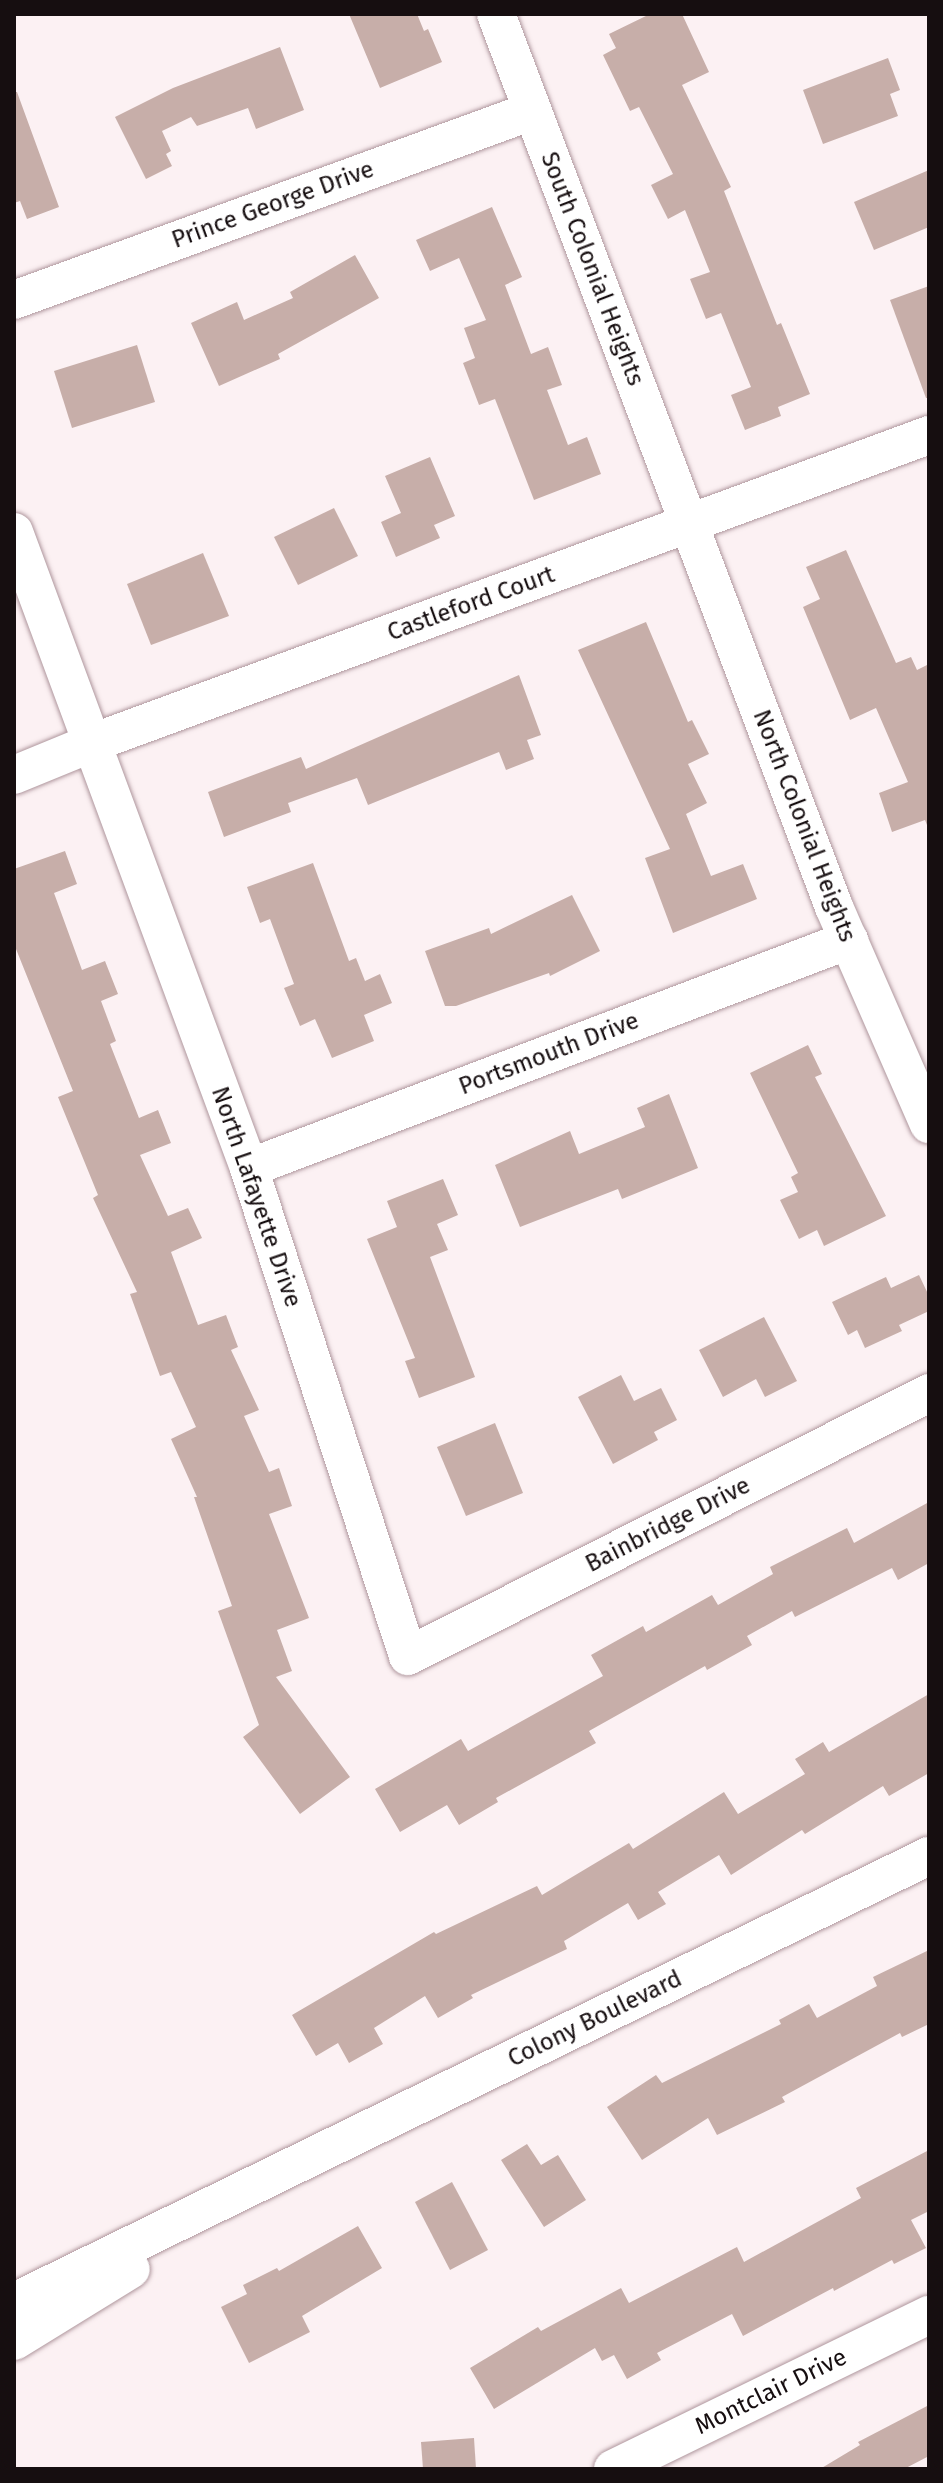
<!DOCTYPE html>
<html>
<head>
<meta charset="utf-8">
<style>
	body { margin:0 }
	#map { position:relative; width:943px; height:2483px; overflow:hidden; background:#fcf1f3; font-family:"Fira Sans",sans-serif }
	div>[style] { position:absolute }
	.building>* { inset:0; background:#c7aea9 }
	.roads { filter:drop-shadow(0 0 2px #af969d) drop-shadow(0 0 2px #af969d) }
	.minor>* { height:38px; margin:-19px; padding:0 19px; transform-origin:19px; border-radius:19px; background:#fff }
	span { translate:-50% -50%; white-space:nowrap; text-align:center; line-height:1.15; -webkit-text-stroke:6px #fff; paint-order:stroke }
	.street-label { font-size:24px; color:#160e10 }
	.frame { position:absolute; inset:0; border:16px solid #160e10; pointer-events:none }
</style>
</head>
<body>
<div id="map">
	<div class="building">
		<i style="clip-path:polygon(349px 14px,417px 14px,424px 31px,428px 29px,442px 62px,380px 88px)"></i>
		<i style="clip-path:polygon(650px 14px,682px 14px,709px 72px,682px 85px,731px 187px,724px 191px,777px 325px,781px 323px,810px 394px,778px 407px,781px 416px,745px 430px,731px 395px,751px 387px,721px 313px,706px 319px,690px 279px,710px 272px,685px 210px,668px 219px,651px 185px,673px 174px,639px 107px,630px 111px,603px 55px,616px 48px,609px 34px)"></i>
		<i style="clip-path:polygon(280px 47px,304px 110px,256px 129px,248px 108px,197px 126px,191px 117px,162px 131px,171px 151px,166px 154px,172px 166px,146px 179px,115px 117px,173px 88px)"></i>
		<i style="clip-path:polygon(888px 58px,900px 90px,890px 94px,898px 116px,823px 144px,803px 90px)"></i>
		<i style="clip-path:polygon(14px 92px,17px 92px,59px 207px,27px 219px,20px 201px,14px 203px)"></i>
		<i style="clip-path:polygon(929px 170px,929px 227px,874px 250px,854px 202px)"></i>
		<i style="clip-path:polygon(492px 207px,522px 277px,505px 285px,531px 354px,548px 347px,562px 385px,547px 390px,568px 445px,587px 437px,601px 474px,534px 500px,495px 399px,479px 405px,463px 363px,475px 358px,464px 328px,486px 320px,459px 258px,430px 271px,416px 240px)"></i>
		<i style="clip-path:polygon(355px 255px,379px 298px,278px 354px,280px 359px,219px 386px,191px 323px,237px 302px,244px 320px,293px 298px,290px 292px)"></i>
		<i style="clip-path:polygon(929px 286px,929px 398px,926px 398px,890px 300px)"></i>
		<i style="clip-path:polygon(137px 345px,155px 402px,72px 428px,54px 371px)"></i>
		<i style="clip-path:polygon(430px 457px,455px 516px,434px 525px,440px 538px,396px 557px,381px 522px,401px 513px,385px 476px)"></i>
		<i style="clip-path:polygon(334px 508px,358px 556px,298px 585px,274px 537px)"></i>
		<i style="clip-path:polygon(846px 550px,896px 663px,911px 657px,917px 670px,929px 664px,929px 830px,925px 820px,892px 832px,879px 793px,908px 782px,876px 708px,850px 720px,803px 607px,820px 599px,806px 567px)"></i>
		<i style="clip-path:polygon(203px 553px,229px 616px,151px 645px,127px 584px)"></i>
		<i style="clip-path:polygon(646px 622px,688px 722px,692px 720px,709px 754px,688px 764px,707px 803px,686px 814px,711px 876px,743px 864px,757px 899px,673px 933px,645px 858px,670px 849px,578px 650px)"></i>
		<i style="clip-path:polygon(519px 675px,541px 735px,527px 740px,534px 759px,506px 770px,499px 752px,368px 805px,357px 778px,288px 803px,291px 812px,224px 837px,208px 792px,301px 757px,306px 769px)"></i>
		<i style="clip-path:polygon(65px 851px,77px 884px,54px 893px,82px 970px,105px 961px,118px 994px,101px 1001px,116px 1041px,110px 1044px,139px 1118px,158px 1110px,171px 1143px,140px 1155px,168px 1216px,188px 1208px,202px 1238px,171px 1252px,198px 1325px,226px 1315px,238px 1347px,231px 1350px,259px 1410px,244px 1416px,269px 1472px,279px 1468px,292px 1506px,269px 1514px,309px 1618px,277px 1630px,292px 1671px,276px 1677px,350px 1777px,300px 1814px,243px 1737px,259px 1725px,218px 1611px,232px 1606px,194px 1497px,197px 1497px,171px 1439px,196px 1427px,171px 1372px,160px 1376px,130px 1294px,137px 1292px,93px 1198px,98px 1195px,58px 1097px,73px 1091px,14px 944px,14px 869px)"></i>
		<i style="clip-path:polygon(313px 863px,349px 961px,356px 958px,365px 981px,380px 974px,392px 1003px,364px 1015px,374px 1041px,332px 1058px,315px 1019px,300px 1026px,284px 988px,294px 984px,270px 919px,260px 923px,247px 887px)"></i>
		<i style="clip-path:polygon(572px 895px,600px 951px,550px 976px,549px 973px,456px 1006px,445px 1006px,425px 951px,489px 928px,491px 934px)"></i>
		<i style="clip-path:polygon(808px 1045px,822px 1074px,815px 1077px,886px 1216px,824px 1246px,817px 1230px,799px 1239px,780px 1200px,798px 1192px,791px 1177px,798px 1173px,750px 1073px)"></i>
		<i style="clip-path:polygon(669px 1094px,698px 1168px,622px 1199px,618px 1189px,520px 1227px,495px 1165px,570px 1131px,579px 1154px,645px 1127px,637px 1108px)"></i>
		<i style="clip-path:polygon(443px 1179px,458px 1215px,437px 1224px,448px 1250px,430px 1257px,475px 1377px,419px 1398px,405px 1361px,415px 1358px,367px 1239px,397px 1227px,387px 1201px)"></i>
		<i style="clip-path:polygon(919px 1275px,929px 1296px,929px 1311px,899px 1325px,902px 1331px,865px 1348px,857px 1330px,848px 1335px,832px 1302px,886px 1277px,891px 1288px)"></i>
		<i style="clip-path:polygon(764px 1317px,797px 1381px,765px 1397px,756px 1379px,723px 1397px,699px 1350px)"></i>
		<i style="clip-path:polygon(621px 1375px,634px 1401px,661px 1388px,677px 1420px,654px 1432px,658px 1440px,613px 1464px,578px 1397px)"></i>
		<i style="clip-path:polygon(495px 1423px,523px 1493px,466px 1516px,437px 1447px)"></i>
		<i style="clip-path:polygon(929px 1502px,929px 1563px,898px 1580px,892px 1568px,795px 1617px,792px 1611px,747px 1636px,752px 1645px,707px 1670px,705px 1666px,589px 1731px,596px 1743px,496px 1798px,498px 1802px,459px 1825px,447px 1805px,400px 1832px,375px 1789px,461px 1739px,468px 1751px,603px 1676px,591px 1655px,643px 1626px,646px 1632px,712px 1595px,718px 1605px,773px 1574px,770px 1567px,847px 1528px,854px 1543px)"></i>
		<i style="clip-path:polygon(929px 1694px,929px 1773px,889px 1796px,883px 1786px,805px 1834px,802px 1830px,731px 1875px,719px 1855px,658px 1892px,666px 1904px,638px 1920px,628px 1903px,564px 1941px,567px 1949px,471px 1995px,473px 1998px,438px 2018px,425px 1996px,374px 2028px,383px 2044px,349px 2063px,338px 2043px,316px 2056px,292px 2015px,434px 1932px,436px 1934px,537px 1886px,542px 1895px,629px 1843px,633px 1849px,724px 1792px,738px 1814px,805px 1774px,795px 1759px,823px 1742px,829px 1752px)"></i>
		<i style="clip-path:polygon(929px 1950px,929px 2024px,902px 2037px,900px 2033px,782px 2097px,785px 2102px,717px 2135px,708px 2118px,642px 2160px,607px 2107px,656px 2075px,662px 2083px,781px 2024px,779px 2020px,809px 2004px,817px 2018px,877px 1986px,873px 1977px)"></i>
		<i style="clip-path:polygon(527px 2144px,541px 2165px,558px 2155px,586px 2200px,544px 2227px,501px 2160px)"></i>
		<i style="clip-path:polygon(929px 2150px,929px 2211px,911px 2220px,926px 2248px,894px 2264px,892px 2260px,834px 2291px,833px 2288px,743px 2336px,732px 2314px,657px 2353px,661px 2360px,627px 2379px,614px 2355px,602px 2361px,595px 2348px,494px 2409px,470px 2368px,538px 2327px,541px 2331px,621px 2288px,629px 2303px,737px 2247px,744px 2262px,861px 2198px,856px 2188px)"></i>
		<i style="clip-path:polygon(452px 2182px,488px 2250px,450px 2270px,415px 2202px)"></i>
		<i style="clip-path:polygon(358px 2226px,382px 2268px,302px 2316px,310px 2332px,249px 2363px,221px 2307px,247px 2294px,243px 2285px,277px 2268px,279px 2271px)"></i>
		<i style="clip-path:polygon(929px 2405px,929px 2456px,904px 2469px,820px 2469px,860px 2445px,858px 2442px)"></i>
		<i style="clip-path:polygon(474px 2438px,476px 2469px,423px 2469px,421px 2442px)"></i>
	</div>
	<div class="roads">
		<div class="minor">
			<i style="left:496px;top:14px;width:955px;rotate:69.27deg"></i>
			<i style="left:834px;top:907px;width:237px;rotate:66.4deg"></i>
			<i style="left:14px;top:300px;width:551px;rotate:-20.05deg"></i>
			<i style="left:14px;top:532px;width:678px;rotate:69.72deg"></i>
			<i style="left:249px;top:1168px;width:513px;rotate:71.95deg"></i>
			<i style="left:408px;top:1656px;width:584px;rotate:-26.78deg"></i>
			<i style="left:14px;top:775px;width:84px;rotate:-22.3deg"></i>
			<i style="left:92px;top:743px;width:892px;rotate:-20.2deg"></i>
			<i style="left:249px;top:1168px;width:642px;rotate:-20.81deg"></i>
			<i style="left:14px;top:2302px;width:1018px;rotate:-25.99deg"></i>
			<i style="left:14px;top:2341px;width:137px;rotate:-31.6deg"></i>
			<i style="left:613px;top:2469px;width:352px;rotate:-26deg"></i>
		</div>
	</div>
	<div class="street-label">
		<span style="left:273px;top:205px;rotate:-20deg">Prince George Drive</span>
		<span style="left:592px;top:269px;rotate:69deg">South Colonial Heights</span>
		<span style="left:471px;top:604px;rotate:-20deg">Castleford Court</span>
		<span style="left:804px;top:826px;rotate:69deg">North Colonial Heights</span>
		<span style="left:549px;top:1054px;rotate:-21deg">Portsmouth Drive</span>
		<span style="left:256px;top:1197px;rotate:71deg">North Lafayette Drive</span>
		<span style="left:668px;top:1525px;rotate:-27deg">Bainbridge Drive</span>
		<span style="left:595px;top:2019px;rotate:-26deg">Colony Boulevard</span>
		<span style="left:771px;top:2392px;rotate:-26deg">Montclair Drive</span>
	</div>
	<div class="frame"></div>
</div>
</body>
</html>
